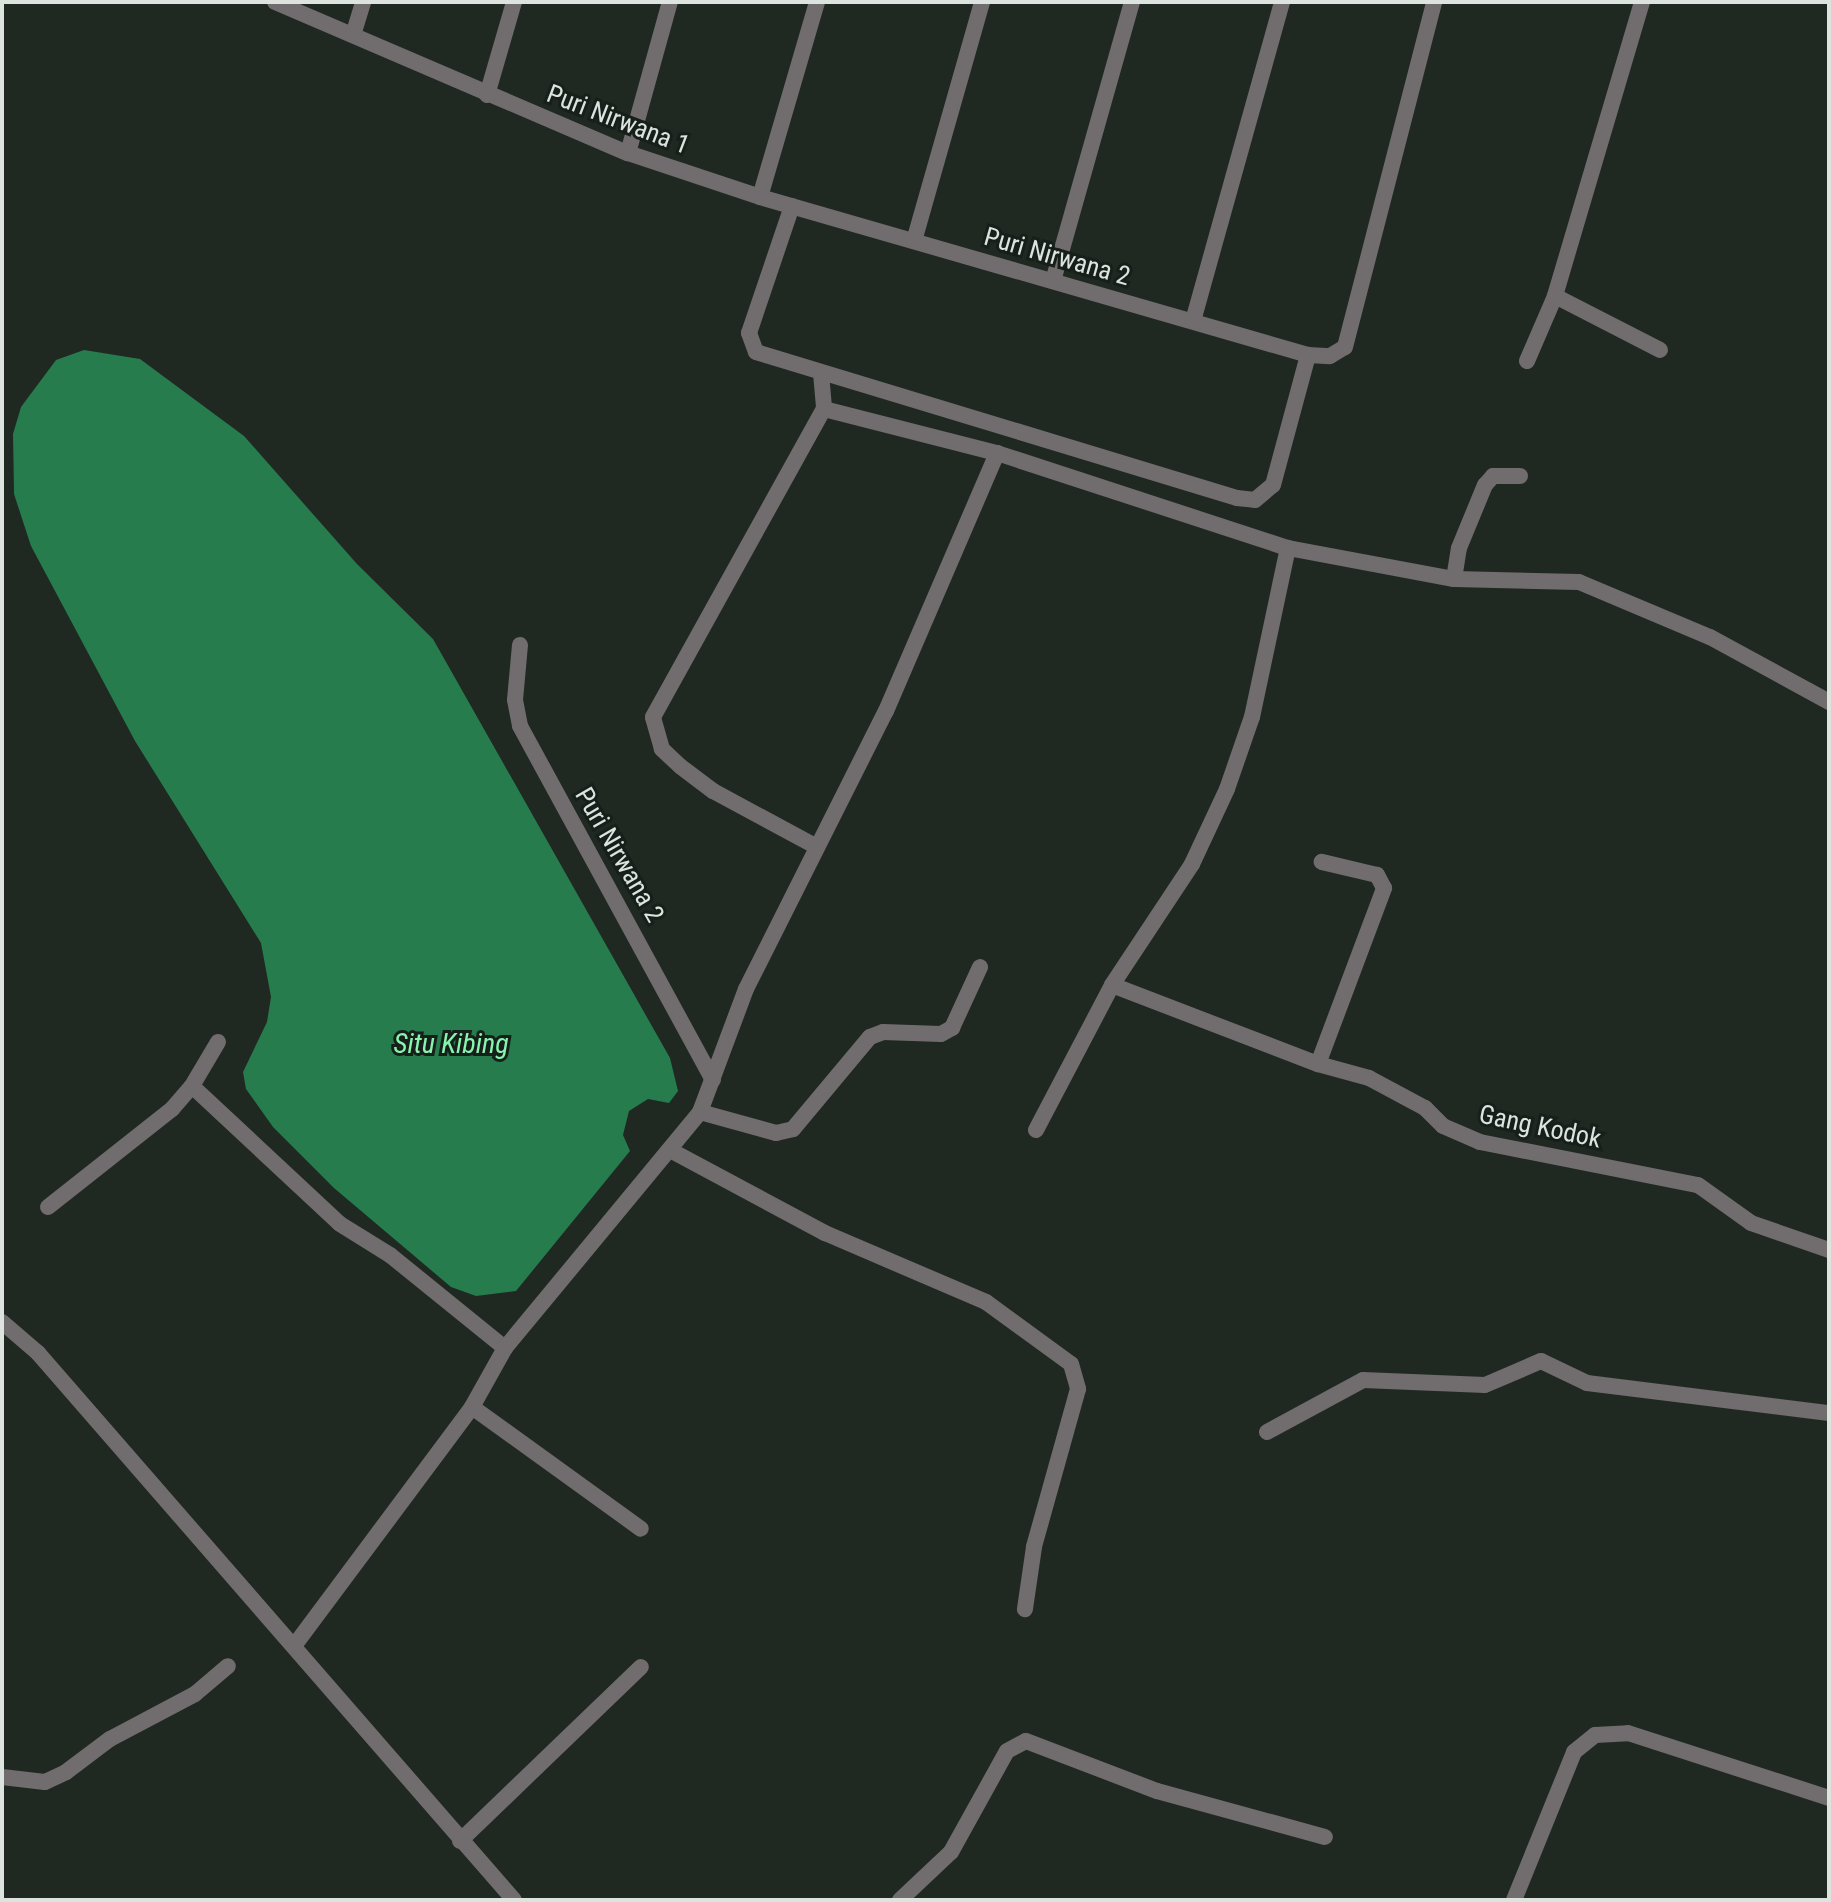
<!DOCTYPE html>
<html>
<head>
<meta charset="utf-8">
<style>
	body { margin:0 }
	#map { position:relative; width:1831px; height:1902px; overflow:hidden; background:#202822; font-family:"Roboto Condensed",sans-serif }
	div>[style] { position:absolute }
	.water>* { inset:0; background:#267c4c }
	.service>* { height:16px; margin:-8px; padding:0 8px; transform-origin:8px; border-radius:8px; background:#716c6e }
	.minor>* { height:16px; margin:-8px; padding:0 8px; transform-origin:8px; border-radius:8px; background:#716c6e }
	span { translate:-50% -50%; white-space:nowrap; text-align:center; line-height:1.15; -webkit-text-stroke:6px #161f19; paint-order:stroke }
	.street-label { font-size:26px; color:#dde3df }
	.water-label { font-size:28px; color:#87f5af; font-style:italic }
	.frame { position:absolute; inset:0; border:4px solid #dde3df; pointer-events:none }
</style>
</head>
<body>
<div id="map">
	<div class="water">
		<i style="clip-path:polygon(84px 350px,140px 359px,244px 436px,357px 564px,433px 639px,670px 1058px,678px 1091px,669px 1103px,648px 1099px,629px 1111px,623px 1135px,630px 1151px,516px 1291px,476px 1296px,451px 1287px,334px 1188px,273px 1127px,246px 1089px,243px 1072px,267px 1022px,271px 997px,261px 943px,135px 741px,31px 546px,14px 494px,13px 434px,21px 407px,56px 360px)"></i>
	</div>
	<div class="service">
		<i style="left:2px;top:1777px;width:43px;rotate:6.6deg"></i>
		<i style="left:45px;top:1782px;width:23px;rotate:-25deg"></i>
		<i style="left:66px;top:1772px;width:55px;rotate:-36.9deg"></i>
		<i style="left:110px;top:1739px;width:96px;rotate:-27.9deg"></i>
		<i style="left:195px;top:1694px;width:43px;rotate:-40.3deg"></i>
	</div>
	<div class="minor">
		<i style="left:275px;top:2px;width:384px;rotate:23.2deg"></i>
		<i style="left:628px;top:153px;width:139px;rotate:18.4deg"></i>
		<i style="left:760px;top:197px;width:570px;rotate:16.08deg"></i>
		<i style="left:1308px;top:355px;width:22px;rotate:3deg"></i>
		<i style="left:1330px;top:356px;width:17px;rotate:-31deg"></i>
		<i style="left:1345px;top:347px;width:356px;rotate:-75.5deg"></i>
		<i style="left:1642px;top:2px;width:307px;rotate:106.5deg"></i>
		<i style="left:1555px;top:296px;width:118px;rotate:27.2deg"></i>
		<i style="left:354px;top:32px;width:31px;rotate:-73deg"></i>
		<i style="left:487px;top:95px;width:97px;rotate:-73.8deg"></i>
		<i style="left:628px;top:153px;width:157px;rotate:-74.5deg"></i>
		<i style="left:760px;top:197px;width:203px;rotate:-73.7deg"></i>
		<i style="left:792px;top:206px;width:134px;rotate:108.7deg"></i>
		<i style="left:749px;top:333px;width:20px;rotate:70deg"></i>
		<i style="left:756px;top:352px;width:503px;rotate:16.88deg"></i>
		<i style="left:1237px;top:498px;width:18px;rotate:6deg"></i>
		<i style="left:1255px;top:500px;width:23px;rotate:-40deg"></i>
		<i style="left:1273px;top:485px;width:135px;rotate:-74.9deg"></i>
		<i style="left:914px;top:241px;width:248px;rotate:-74.1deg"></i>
		<i style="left:1053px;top:281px;width:290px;rotate:-74.2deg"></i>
		<i style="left:1193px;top:321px;width:331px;rotate:-74.4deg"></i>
		<i style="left:1527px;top:361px;width:71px;rotate:-66.7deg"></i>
		<i style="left:821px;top:373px;width:36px;rotate:85deg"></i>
		<i style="left:824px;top:409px;width:179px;rotate:14.3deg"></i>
		<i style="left:997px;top:453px;width:306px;rotate:18.1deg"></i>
		<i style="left:1288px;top:548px;width:169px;rotate:10.6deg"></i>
		<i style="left:1454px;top:579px;width:125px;rotate:1.4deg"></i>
		<i style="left:1579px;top:582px;width:142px;rotate:22.8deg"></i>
		<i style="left:1710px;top:637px;width:136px;rotate:28.6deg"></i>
		<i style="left:1454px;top:579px;width:31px;rotate:-81deg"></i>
		<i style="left:1459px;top:548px;width:68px;rotate:-67.6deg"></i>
		<i style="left:1485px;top:485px;width:12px;rotate:-48deg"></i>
		<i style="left:1493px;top:476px;width:27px"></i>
		<i style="left:520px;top:645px;width:55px;rotate:95.2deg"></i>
		<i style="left:515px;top:700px;width:26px;rotate:79deg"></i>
		<i style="left:520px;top:726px;width:403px;rotate:61.4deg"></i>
		<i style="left:817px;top:847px;width:118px;rotate:-151.7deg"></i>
		<i style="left:713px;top:791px;width:41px;rotate:-142.9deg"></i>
		<i style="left:680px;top:766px;width:25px;rotate:-137deg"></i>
		<i style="left:662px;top:749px;width:33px;rotate:-106deg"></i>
		<i style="left:653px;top:717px;width:352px;rotate:-61deg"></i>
		<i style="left:1112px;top:985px;width:221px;rotate:21deg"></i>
		<i style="left:1318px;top:1064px;width:53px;rotate:15.4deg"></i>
		<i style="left:1369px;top:1078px;width:64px;rotate:28.2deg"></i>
		<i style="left:1425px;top:1108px;width:25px;rotate:45deg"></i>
		<i style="left:1443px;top:1126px;width:40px;rotate:23.4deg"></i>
		<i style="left:1480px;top:1142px;width:222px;rotate:11.2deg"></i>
		<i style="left:1698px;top:1185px;width:65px;rotate:35.6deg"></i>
		<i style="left:1751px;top:1223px;width:83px;rotate:19.1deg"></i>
		<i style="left:218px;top:1042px;width:51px;rotate:120.6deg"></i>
		<i style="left:192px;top:1086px;width:202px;rotate:43deg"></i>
		<i style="left:340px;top:1224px;width:59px;rotate:31.8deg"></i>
		<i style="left:390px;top:1255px;width:148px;rotate:39deg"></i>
		<i style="left:1318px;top:1064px;width:188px;rotate:-69.4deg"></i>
		<i style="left:1384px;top:888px;width:15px;rotate:-118deg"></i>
		<i style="left:1377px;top:875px;width:57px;rotate:-166.7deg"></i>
		<i style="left:700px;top:1112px;width:79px;rotate:15.4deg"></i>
		<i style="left:776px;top:1133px;width:17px;rotate:-13deg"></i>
		<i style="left:793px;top:1129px;width:120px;rotate:-50.1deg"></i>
		<i style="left:870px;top:1037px;width:14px;rotate:-21deg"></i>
		<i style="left:883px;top:1032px;width:58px;rotate:2deg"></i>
		<i style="left:941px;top:1034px;width:13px;rotate:-29deg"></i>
		<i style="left:952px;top:1028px;width:67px;rotate:-65.3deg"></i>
		<i style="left:1036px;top:1130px;width:164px;rotate:-62.3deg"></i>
		<i style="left:1112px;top:985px;width:145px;rotate:-56.5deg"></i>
		<i style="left:1192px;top:864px;width:83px;rotate:-65deg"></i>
		<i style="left:1227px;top:789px;width:76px;rotate:-70.9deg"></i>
		<i style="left:1252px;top:717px;width:173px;rotate:-78deg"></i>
		<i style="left:670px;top:1150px;width:176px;rotate:28.2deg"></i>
		<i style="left:825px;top:1233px;width:175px;rotate:23.2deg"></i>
		<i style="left:986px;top:1302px;width:105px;rotate:36.1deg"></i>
		<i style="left:1071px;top:1364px;width:26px;rotate:74deg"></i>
		<i style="left:1078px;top:1389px;width:164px;rotate:105.6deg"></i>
		<i style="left:1034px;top:1547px;width:63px;rotate:98.3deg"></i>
		<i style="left:48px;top:1207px;width:158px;rotate:-38.3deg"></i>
		<i style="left:172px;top:1109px;width:30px;rotate:-49deg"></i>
		<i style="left:2px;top:1322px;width:48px;rotate:40.7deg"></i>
		<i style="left:38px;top:1353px;width:725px;rotate:48.97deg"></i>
		<i style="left:472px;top:1407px;width:208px;rotate:35.8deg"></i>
		<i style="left:1267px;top:1432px;width:109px;rotate:-28.4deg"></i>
		<i style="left:1363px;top:1380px;width:122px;rotate:2.3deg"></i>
		<i style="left:1485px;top:1385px;width:61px;rotate:-23.2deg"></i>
		<i style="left:1541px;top:1361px;width:51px;rotate:25.6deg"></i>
		<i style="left:1587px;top:1383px;width:244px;rotate:7.1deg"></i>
		<i style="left:294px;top:1646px;width:298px;rotate:-53.3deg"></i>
		<i style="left:472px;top:1407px;width:68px;rotate:-60.8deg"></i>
		<i style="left:505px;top:1348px;width:306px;rotate:-50.4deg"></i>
		<i style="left:700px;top:1112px;width:131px;rotate:-69.5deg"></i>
		<i style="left:746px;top:989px;width:311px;rotate:-63.3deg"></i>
		<i style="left:886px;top:711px;width:281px;rotate:-66.7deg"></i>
		<i style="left:460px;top:1841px;width:251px;rotate:-43.9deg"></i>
		<i style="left:900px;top:1900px;width:70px;rotate:-43.3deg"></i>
		<i style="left:951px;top:1852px;width:115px;rotate:-61deg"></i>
		<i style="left:1007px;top:1751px;width:21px;rotate:-28deg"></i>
		<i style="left:1026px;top:1741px;width:140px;rotate:20.9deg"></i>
		<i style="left:1157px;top:1791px;width:174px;rotate:15.3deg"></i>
		<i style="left:1514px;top:1900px;width:160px;rotate:-67.9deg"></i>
		<i style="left:1574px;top:1752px;width:27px;rotate:-39deg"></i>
		<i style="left:1595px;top:1735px;width:33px;rotate:-3deg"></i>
		<i style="left:1628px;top:1733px;width:211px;rotate:17.9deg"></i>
	</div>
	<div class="street-label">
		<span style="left:618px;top:120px;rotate:21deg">Puri Nirwana 1</span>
		<span style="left:1057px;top:257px;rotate:16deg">Puri Nirwana 2</span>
		<span style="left:619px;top:855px;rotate:60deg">Puri Nirwana 2</span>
		<span style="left:1540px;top:1127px;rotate:12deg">Gang Kodok</span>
	</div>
	<div class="water-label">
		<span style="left:451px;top:1044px">Situ Kibing</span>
	</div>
	<div class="frame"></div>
</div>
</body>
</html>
